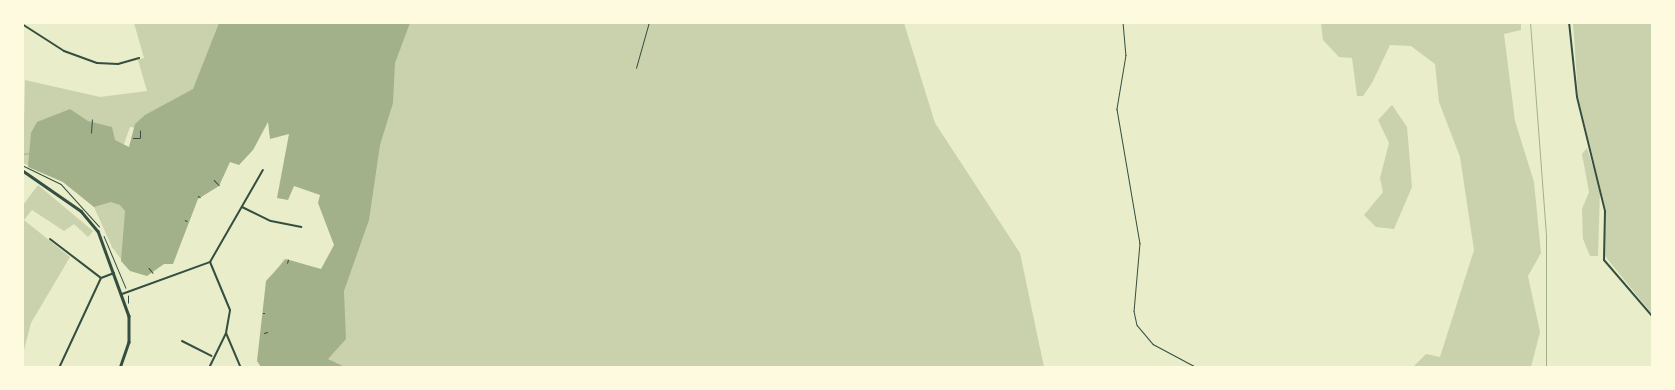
<!DOCTYPE html>
<html>
<head>
<meta charset="utf-8">
<style>
	body { margin:0 }
	#map { position:relative; width:1675px; height:390px; overflow:hidden; background:#e9edc9; font-family:"Times New Roman",serif }
	div>[style] { position:absolute }
	.green>* { inset:0; background:#cad2ad }
	.water>* { inset:0; background:#a3b18a }
	.stream>* { height:1px; margin:-0.5px; padding:0 0.5px; transform-origin:0.5px; border-radius:0.5px; background:#a3b18a }
	.path>* { height:0.5px; margin:-0.25px; padding:0 0.25px; transform-origin:0.25px; border-radius:0.25px; background:#344e41 }
	.service>* { height:0.5px; margin:-0.25px; padding:0 0.25px; transform-origin:0.25px; border-radius:0.25px; background:#344e41 }
	.minor>* { height:2px; margin:-1px; padding:0 1px; transform-origin:1px; border-radius:1px; background:#344e41 }
	.secondary>* { height:2.5px; margin:-1.25px; padding:0 1.25px; transform-origin:1.25px; border-radius:1.25px; background:#344e41 }
	span { translate:-50% -50%; white-space:nowrap; text-align:center; line-height:1.15; -webkit-text-stroke:4px #fefae0; paint-order:stroke }
	.frame { position:absolute; inset:0; border:24px solid #fefae0; pointer-events:none }
</style>
</head>
<body>
<div id="map">
	<div class="green">
		<i style="clip-path:polygon(evenodd,134px 23px,904px 23px,935px 123px,1020px 253px,1044px 367px,289px 368px,270px 280px,284px 259px,326px 280px,342px 243px,301px 127px,264px 110px,225px 145px,130px 271px,112px 247px,94px 207px,63px 182px,23px 163px,25px 80px,100px 97px,147px 91px,138px 60px,144px 58px,134px 23px,130px 127px,137px 128px,133px 139px,129px 147px,123px 147px,130px 127px)"></i>
		<i style="clip-path:polygon(1321px 23px,1521px 23px,1521px 30px,1504px 34px,1515px 121px,1534px 182px,1541px 253px,1528px 276px,1540px 332px,1531px 367px,1413px 367px,1426px 354px,1440px 357px,1474px 250px,1460px 157px,1439px 102px,1435px 64px,1411px 46px,1390px 45px,1372px 83px,1363px 96px,1357px 96px,1352px 58px,1339px 57px,1323px 40px)"></i>
		<i style="clip-path:polygon(1573px 23px,1652px 23px,1652px 314px,1604px 255px,1606px 211px,1578px 96px)"></i>
		<i style="clip-path:polygon(1392px 105px,1407px 127px,1412px 187px,1394px 229px,1376px 227px,1364px 215px,1383px 192px,1380px 178px,1389px 143px,1378px 120px)"></i>
		<i style="clip-path:polygon(1587px 148px,1600px 190px,1598px 256px,1590px 256px,1583px 239px,1582px 209px,1589px 192px,1582px 154px)"></i>
		<i style="clip-path:polygon(38px 185px,93px 231px,88px 237px,74px 224px,64px 231px,32px 210px,24px 220px,70px 257px,31px 323px,23px 354px,23px 205px)"></i>
	</div>
	<div class="water">
		<i style="clip-path:polygon(219px 23px,410px 23px,395px 63px,393px 103px,380px 145px,369px 220px,344px 291px,346px 339px,328px 359px,345px 367px,261px 367px,257px 361px,266px 281px,286px 259px,321px 269px,334px 245px,318px 203px,320px 195px,294px 186px,288px 200px,277px 198px,289px 134px,270px 139px,268px 122px,253px 150px,239px 165px,230px 162px,219px 186px,198px 199px,173px 264px,164px 264px,147px 276px,130px 271px,121px 261px,125px 211px,120px 205px,111px 202px,94px 207px,63px 182px,28px 167px,31px 133px,37px 122px,70px 109px,88px 121px,112px 127px,115px 140px,129px 147px,135px 124px,145px 115px,193px 89px)"></i>
	</div>
	<div class="stream">
		<i style="left:1530px;top:22px;width:215px;rotate:85.7deg"></i>
		<i style="left:1546px;top:236px;width:132px;rotate:90deg"></i>
		<i style="left:22px;top:154px;width:9px;rotate:-6deg"></i>
	</div>
	<div class="path">
		<i style="left:636px;top:68px;width:48px;rotate:-74.2deg"></i>
		<i style="left:91px;top:133px;width:13px;rotate:-86deg"></i>
		<i style="left:133px;top:138px;width:7px"></i>
		<i style="left:140px;top:138px;width:7px;rotate:-90deg"></i>
		<i style="left:22px;top:165px;width:43px;rotate:26deg"></i>
		<i style="left:61px;top:184px;width:57px;rotate:47.9deg"></i>
		<i style="left:214px;top:180px;width:7px;rotate:45deg"></i>
		<i style="left:198px;top:196px;width:2px;rotate:27deg"></i>
		<i style="left:185px;top:220px;width:2px;rotate:27deg"></i>
		<i style="left:104px;top:236px;width:56px;rotate:67.1deg"></i>
		<i style="left:287px;top:263px;width:3px;rotate:-72deg"></i>
		<i style="left:149px;top:268px;width:6px;rotate:51deg"></i>
		<i style="left:128px;top:303px;width:7px;rotate:-90deg"></i>
		<i style="left:263px;top:313px;width:2px"></i>
		<i style="left:264px;top:333px;width:3px;rotate:-18deg"></i>
	</div>
	<div class="service">
		<i style="left:1123px;top:22px;width:33px;rotate:85deg"></i>
		<i style="left:1126px;top:55px;width:55px;rotate:99.5deg"></i>
		<i style="left:1117px;top:109px;width:136px;rotate:80.3deg"></i>
		<i style="left:1140px;top:243px;width:68px;rotate:95deg"></i>
		<i style="left:1134px;top:311px;width:14px;rotate:78deg"></i>
		<i style="left:1137px;top:325px;width:25px;rotate:50deg"></i>
		<i style="left:1153px;top:344px;width:51px;rotate:28.1deg"></i>
	</div>
	<div class="minor">
		<i style="left:1569px;top:22px;width:75px;rotate:83.9deg"></i>
		<i style="left:1577px;top:97px;width:117px;rotate:76.2deg"></i>
		<i style="left:1605px;top:211px;width:49px;rotate:91.2deg"></i>
		<i style="left:1604px;top:260px;width:74px;rotate:49.4deg"></i>
		<i style="left:22px;top:24px;width:50px;rotate:32.7deg"></i>
		<i style="left:64px;top:51px;width:35px;rotate:20deg"></i>
		<i style="left:97px;top:63px;width:21px;rotate:3deg"></i>
		<i style="left:118px;top:64px;width:22px;rotate:-16deg"></i>
		<i style="left:242px;top:207px;width:32px;rotate:26deg"></i>
		<i style="left:271px;top:221px;width:31px;rotate:11deg"></i>
		<i style="left:50px;top:239px;width:64px;rotate:37.4deg"></i>
		<i style="left:122px;top:294px;width:94px;rotate:-20deg"></i>
		<i style="left:210px;top:262px;width:106px;rotate:-60.1deg"></i>
		<i style="left:226px;top:333px;width:38px;rotate:67deg"></i>
		<i style="left:182px;top:341px;width:33px;rotate:27deg"></i>
		<i style="left:59px;top:368px;width:99px;rotate:-65deg"></i>
		<i style="left:101px;top:278px;width:14px;rotate:-21deg"></i>
		<i style="left:209px;top:368px;width:39px;rotate:-64deg"></i>
		<i style="left:226px;top:333px;width:23px;rotate:-80deg"></i>
		<i style="left:230px;top:310px;width:52px;rotate:-112.6deg"></i>
	</div>
	<div class="secondary">
		<i style="left:22px;top:170px;width:72px;rotate:34.8deg"></i>
		<i style="left:81px;top:211px;width:26px;rotate:50deg"></i>
		<i style="left:98px;top:231px;width:90px;rotate:70deg"></i>
		<i style="left:129px;top:316px;width:26px;rotate:90deg"></i>
		<i style="left:129px;top:342px;width:28px;rotate:109deg"></i>
	</div>
	<div class="frame"></div>
</div>
</body>
</html>
